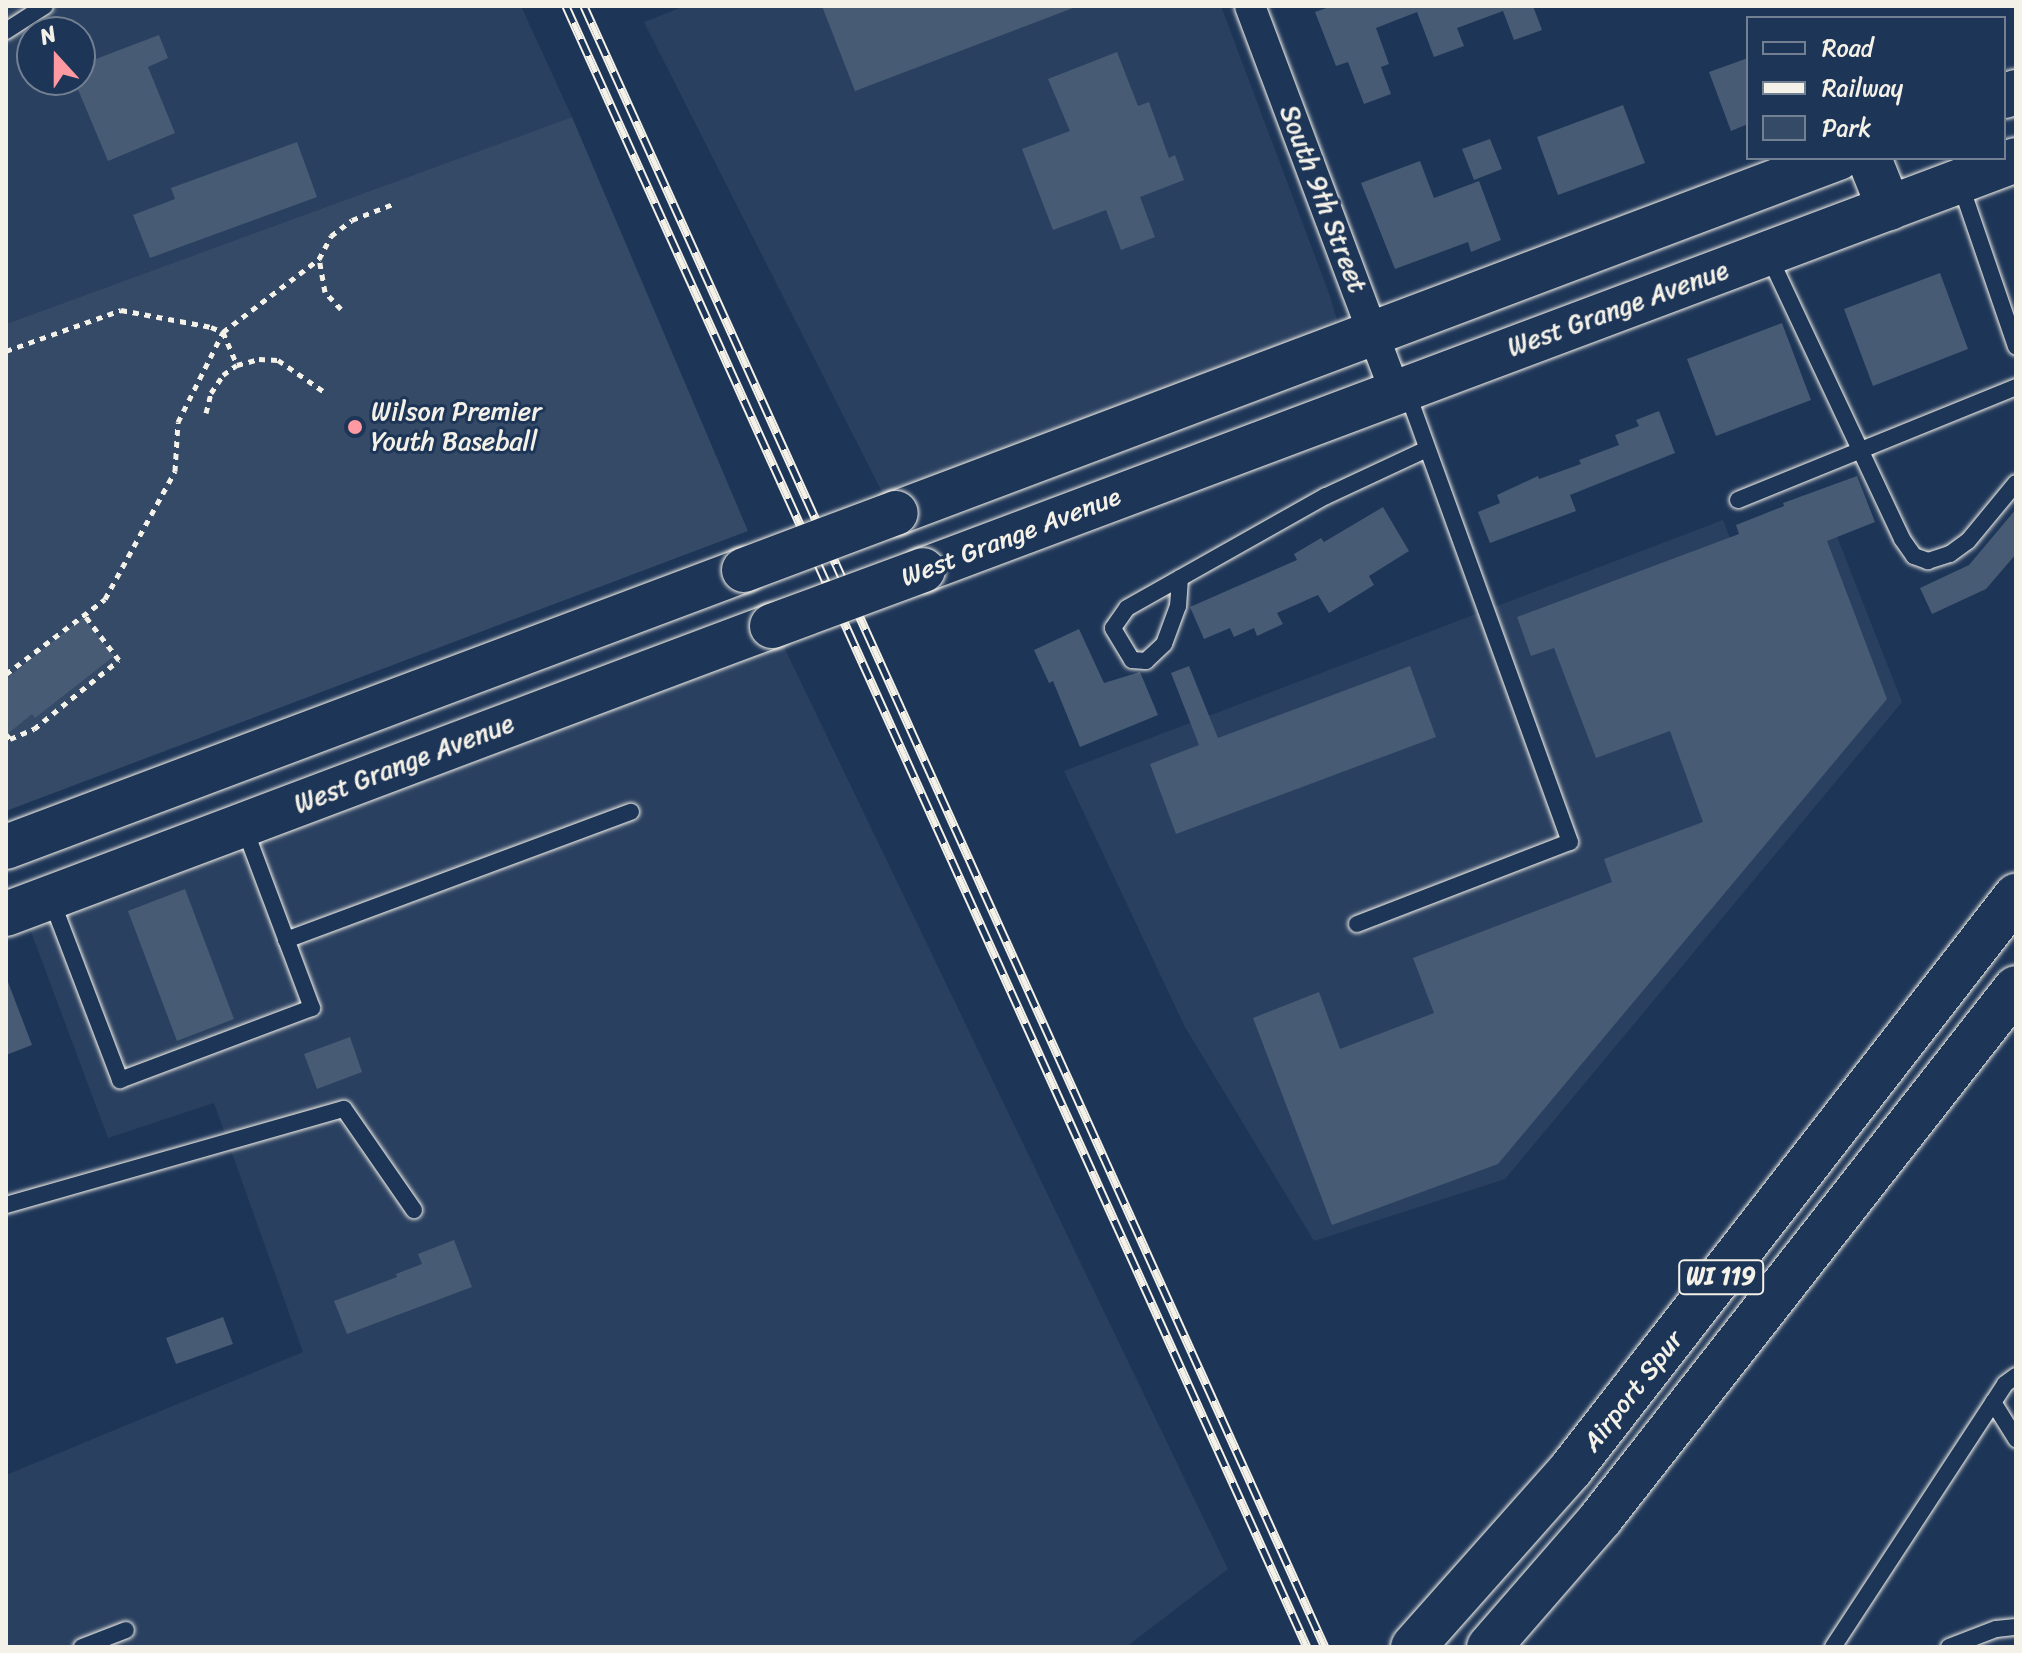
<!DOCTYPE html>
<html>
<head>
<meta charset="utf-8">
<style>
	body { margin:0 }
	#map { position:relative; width:2022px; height:1653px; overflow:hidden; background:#1d3557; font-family:Sriracha,sans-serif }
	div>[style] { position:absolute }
	.built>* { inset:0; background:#2a4060 }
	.green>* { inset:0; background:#354a67 }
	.building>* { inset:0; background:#485b74 }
	.path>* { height:5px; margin-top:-2.5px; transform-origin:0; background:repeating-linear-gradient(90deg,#f4f1e8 0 6px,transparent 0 12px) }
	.roads { filter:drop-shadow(0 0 2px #f4f1e8) drop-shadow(0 0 2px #f4f1e8) }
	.lane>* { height:16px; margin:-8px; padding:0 8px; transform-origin:8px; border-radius:8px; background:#1d3557 }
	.street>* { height:30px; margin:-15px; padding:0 15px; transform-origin:15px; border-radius:15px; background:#1d3557 }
	.secondary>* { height:44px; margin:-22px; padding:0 22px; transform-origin:22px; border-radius:22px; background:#1d3557 }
	.highway>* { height:44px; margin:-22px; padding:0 22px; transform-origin:22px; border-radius:22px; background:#1d3557 }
	.rail>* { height:9px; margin-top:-4.5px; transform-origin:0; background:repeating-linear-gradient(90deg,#1d3557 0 18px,#f4f1e8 0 36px); box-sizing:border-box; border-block:2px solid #f4f1e8 }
	.bridges { filter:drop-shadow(0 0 2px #f4f1e8) drop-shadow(0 0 2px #f4f1e8) }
	.secondary-bridge>* { height:44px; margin:-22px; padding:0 22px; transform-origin:22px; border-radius:22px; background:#1d3557 }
	.dots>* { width:22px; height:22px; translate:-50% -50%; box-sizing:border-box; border:4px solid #1d3557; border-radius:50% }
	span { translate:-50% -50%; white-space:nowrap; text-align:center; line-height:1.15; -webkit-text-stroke:6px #1d3557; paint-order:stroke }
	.shield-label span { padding:2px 6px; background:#1d3557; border:2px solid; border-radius:6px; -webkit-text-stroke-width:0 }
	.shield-label { font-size:24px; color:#f4f1e8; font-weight:700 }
	.street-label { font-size:26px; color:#f4f1e8 }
	.poi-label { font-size:26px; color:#f4f1e8 }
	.left { translate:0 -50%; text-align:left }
	.frame { position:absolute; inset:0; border:8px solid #f4f1e8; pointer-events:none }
	.legend { position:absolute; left:1746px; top:16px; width:260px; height:144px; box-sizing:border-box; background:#1d3557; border:2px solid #738091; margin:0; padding:10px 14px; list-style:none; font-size:24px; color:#f4f1e8 }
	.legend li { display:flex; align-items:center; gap:16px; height:40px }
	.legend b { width:40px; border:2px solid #738091 }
	.north { position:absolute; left:16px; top:16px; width:80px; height:80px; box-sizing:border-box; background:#1d3557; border:2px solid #738091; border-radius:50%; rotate:339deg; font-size:22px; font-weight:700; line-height:32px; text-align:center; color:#f4f1e8 }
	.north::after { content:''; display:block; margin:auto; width:28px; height:36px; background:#ff9aa2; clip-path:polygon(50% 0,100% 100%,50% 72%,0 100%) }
</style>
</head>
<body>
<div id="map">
	<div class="built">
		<i style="clip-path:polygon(evenodd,6px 6px,521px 6px,572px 117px,6px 324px,6px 6px,32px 32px,80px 32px,80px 80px,32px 80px,32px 32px)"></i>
		<i style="clip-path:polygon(685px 6px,1221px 6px,1330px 296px,1337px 320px,1333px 329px,981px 460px,882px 492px,644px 22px)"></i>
		<i style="clip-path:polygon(1723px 520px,1741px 566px,1834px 529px,1902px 702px,1505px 1179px,1314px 1241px,1185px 1027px,1064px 771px)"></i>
		<i style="clip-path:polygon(783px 645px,1228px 1569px,1126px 1647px,6px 1647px,6px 1475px,303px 1352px,214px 1103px,108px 1138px,30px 929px)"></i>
	</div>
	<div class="green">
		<i style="clip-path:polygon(572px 117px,748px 531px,6px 811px,6px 324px)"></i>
	</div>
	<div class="building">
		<i style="clip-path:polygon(822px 6px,1073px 6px,1073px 8px,855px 91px)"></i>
		<i style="clip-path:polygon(1332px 6px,1533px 6px,1542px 30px,1514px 40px,1503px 11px,1457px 28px,1464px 46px,1434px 57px,1417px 12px,1376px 28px,1389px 64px,1381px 67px,1391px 94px,1364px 104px,1348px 62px,1336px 66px,1315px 12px)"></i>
		<i style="clip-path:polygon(159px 35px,168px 58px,148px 67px,175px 133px,108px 161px,74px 80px,80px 80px,80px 65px)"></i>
		<i style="clip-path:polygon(1117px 52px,1138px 106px,1149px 102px,1169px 158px,1175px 155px,1184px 180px,1140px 197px,1155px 237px,1121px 250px,1106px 210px,1053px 230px,1022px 149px,1070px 131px,1048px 79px)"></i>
		<i style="clip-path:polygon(1748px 58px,1748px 124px,1731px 131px,1709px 72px)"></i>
		<i style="clip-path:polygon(1623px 105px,1645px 163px,1558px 195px,1537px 137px)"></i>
		<i style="clip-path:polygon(1490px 139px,1502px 169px,1474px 180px,1462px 149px)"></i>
		<i style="clip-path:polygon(297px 142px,317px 197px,150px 258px,133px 215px,175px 199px,171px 188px)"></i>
		<i style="clip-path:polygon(1420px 161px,1434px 198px,1479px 181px,1501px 240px,1471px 252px,1468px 242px,1395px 269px,1361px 183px)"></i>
		<i style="clip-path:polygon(1940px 273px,1968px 349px,1873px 386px,1844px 309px)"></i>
		<i style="clip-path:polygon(1782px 323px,1811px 400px,1716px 436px,1687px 359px)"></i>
		<i style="clip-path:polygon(1659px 411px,1675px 453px,1570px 495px,1576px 511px,1490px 543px,1478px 512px,1500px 503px,1497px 495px,1538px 476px,1539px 479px,1581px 464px,1579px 460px,1619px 445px,1615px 435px,1639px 426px,1636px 420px)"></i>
		<i style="clip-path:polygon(1857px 476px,1875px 522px,1827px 541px,1887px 699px,1498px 1164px,1332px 1225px,1253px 1018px,1319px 992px,1340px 1049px,1434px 1013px,1413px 958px,1612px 882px,1604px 859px,1703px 822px,1670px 731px,1596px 758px,1554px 648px,1531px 656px,1517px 617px,1739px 534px,1736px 525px,1784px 506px,1783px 503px)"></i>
		<i style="clip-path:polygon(1383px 507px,1409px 551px,1369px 576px,1374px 585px,1329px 613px,1318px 595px,1277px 613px,1283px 624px,1257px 636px,1254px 628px,1234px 637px,1230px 628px,1204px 639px,1190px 607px,1297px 560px,1294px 554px,1321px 538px,1324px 542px)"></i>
		<i style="clip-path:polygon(2016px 509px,2016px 554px,1986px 589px,1932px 614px,1920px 588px,1969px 565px)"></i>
		<i style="clip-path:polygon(83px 617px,114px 656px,35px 718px,32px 714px,6px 735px,6px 679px)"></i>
		<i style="clip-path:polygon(1079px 629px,1104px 683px,1140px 672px,1158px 715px,1080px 747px,1053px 681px,1049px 683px,1034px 650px)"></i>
		<i style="clip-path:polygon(1189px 666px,1218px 738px,1410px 666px,1436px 737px,1176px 834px,1150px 764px,1199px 745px,1171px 673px)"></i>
		<i style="clip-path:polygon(185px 889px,234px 1019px,177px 1041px,128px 911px)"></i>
		<i style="clip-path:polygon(8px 982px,32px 1045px,6px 1055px,6px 983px)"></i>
		<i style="clip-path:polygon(350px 1037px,362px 1072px,317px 1089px,304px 1054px)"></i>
		<i style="clip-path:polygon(454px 1240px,472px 1287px,347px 1334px,334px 1301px,397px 1277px,396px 1274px,422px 1264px,418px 1254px)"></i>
		<i style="clip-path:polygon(223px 1317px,233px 1344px,176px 1364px,166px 1338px)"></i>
	</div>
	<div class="path">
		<i style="left:341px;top:309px;width:23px;rotate:-133deg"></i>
		<i style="left:325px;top:292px;width:34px;rotate:-100deg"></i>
		<i style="left:319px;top:259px;width:26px;rotate:-62deg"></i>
		<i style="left:331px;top:236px;width:26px;rotate:-37deg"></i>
		<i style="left:352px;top:220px;width:44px;rotate:-21.3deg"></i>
		<i style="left:6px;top:351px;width:122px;rotate:-19.6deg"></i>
		<i style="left:121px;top:310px;width:92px;rotate:10.7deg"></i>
		<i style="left:211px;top:327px;width:13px;rotate:23deg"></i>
		<i style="left:223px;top:332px;width:36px;rotate:67deg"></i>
		<i style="left:206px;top:413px;width:21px;rotate:-76deg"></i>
		<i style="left:211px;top:393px;width:22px;rotate:-56deg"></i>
		<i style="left:223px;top:375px;width:17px;rotate:-36deg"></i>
		<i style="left:237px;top:365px;width:23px;rotate:-15deg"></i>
		<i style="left:259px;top:359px;width:19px;rotate:3deg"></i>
		<i style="left:278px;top:360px;width:58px;rotate:34.5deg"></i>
		<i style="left:6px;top:674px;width:124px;rotate:-37.1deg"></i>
		<i style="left:105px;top:599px;width:146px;rotate:-61.3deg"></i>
		<i style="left:175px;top:471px;width:49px;rotate:-86.5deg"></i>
		<i style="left:178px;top:422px;width:101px;rotate:-63.4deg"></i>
		<i style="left:223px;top:332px;width:121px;rotate:-37.2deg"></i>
		<i style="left:6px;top:734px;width:6px;rotate:51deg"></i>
		<i style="left:10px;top:739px;width:26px;rotate:-23deg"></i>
		<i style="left:34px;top:729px;width:109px;rotate:-39.1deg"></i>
		<i style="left:119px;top:660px;width:59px;rotate:-127.5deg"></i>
	</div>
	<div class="roads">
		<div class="lane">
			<i style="left:6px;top:31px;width:46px;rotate:-32.7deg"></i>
			<i style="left:1960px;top:183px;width:173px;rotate:71.1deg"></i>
			<i style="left:1768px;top:254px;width:315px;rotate:64.8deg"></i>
			<i style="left:1902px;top:539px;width:21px;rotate:55deg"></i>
			<i style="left:1914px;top:556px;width:15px;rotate:20deg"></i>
			<i style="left:1928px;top:561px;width:23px;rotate:-18deg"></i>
			<i style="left:1950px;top:554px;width:22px;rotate:-36deg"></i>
			<i style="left:1968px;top:541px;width:75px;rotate:-50.4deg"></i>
			<i style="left:1738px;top:500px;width:300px;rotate:-22.1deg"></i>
			<i style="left:1180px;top:578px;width:28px;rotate:94deg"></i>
			<i style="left:1178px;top:606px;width:40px;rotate:110.2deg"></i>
			<i style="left:1164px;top:644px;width:25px;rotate:137deg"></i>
			<i style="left:1146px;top:661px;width:14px;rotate:-176deg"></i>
			<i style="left:1132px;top:660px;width:37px;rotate:-121deg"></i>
			<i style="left:1113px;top:628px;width:24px;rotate:-55deg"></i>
			<i style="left:1127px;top:608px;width:228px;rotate:-29.4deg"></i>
			<i style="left:1326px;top:496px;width:111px;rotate:-25deg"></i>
			<i style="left:51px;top:899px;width:194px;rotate:69.1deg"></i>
			<i style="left:120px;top:1080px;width:205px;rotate:-20.6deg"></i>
			<i style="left:312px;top:1008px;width:193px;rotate:-110.6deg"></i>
			<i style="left:1357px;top:924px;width:228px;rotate:-21.1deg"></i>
			<i style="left:1570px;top:842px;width:481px;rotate:-109.9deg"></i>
			<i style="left:286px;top:940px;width:368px;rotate:-20.4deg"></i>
			<i style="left:6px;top:1205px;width:351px;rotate:-15.9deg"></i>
			<i style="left:344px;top:1109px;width:123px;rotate:55.3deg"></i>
			<i style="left:1993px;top:1402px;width:44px;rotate:58.1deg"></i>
			<i style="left:82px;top:1647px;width:47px;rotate:-21.1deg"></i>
			<i style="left:1833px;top:1647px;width:314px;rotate:-56.8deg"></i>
			<i style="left:2005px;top:1384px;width:14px;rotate:-36deg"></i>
			<i style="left:1949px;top:1647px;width:50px;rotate:-21deg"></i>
			<i style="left:1996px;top:1629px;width:20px;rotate:-6deg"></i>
		</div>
		<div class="street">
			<i style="left:1250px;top:6px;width:412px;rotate:69.4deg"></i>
		</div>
		<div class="secondary">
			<i style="left:2004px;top:96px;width:13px;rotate:-18deg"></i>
			<i style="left:1869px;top:158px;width:54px;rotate:68.2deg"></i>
			<i style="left:896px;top:513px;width:1007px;rotate:-20.65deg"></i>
			<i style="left:923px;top:570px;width:1167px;rotate:-20.56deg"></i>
			<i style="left:6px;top:847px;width:788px;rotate:-20.57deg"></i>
			<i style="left:6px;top:914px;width:818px;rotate:-20.61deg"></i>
		</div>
		<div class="highway">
			<i style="left:1413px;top:1647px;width:238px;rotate:-48.4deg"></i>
			<i style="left:1571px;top:1469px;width:726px;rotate:-52.17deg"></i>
			<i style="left:1489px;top:1647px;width:171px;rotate:-49deg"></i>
			<i style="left:1601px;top:1518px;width:673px;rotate:-51.94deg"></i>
		</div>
	</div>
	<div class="rail">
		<i style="left:566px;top:6px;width:1801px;rotate:65.7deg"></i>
		<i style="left:584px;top:6px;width:1801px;rotate:65.7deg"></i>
	</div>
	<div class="bridges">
		<div class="secondary-bridge">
			<i style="left:744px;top:570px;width:162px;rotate:-20.6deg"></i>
			<i style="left:772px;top:626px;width:161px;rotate:-20.3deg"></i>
		</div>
	</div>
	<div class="dots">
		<i style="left:355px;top:427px;background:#ff9aa2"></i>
	</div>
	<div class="shield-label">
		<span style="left:1721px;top:1277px">WI 119</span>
	</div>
	<div class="street-label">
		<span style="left:1323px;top:199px;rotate:69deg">South 9th Street</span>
		<span style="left:1618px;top:309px;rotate:-20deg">West Grange Avenue</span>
		<span style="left:1011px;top:537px;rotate:-21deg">West Grange Avenue</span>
		<span style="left:404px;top:764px;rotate:-21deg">West Grange Avenue</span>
		<span style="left:1633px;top:1391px;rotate:-52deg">Airport Spur</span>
	</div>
	<div class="poi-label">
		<span class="left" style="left:371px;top:427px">Wilson Premier<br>Youth Baseball</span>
	</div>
	<div class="frame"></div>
	<ul class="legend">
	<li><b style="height:10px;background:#1d3557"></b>Road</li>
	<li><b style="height:10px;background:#f4f1e8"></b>Railway</li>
	<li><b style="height:22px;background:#354a67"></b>Park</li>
	</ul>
	<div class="north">N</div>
</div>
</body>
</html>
